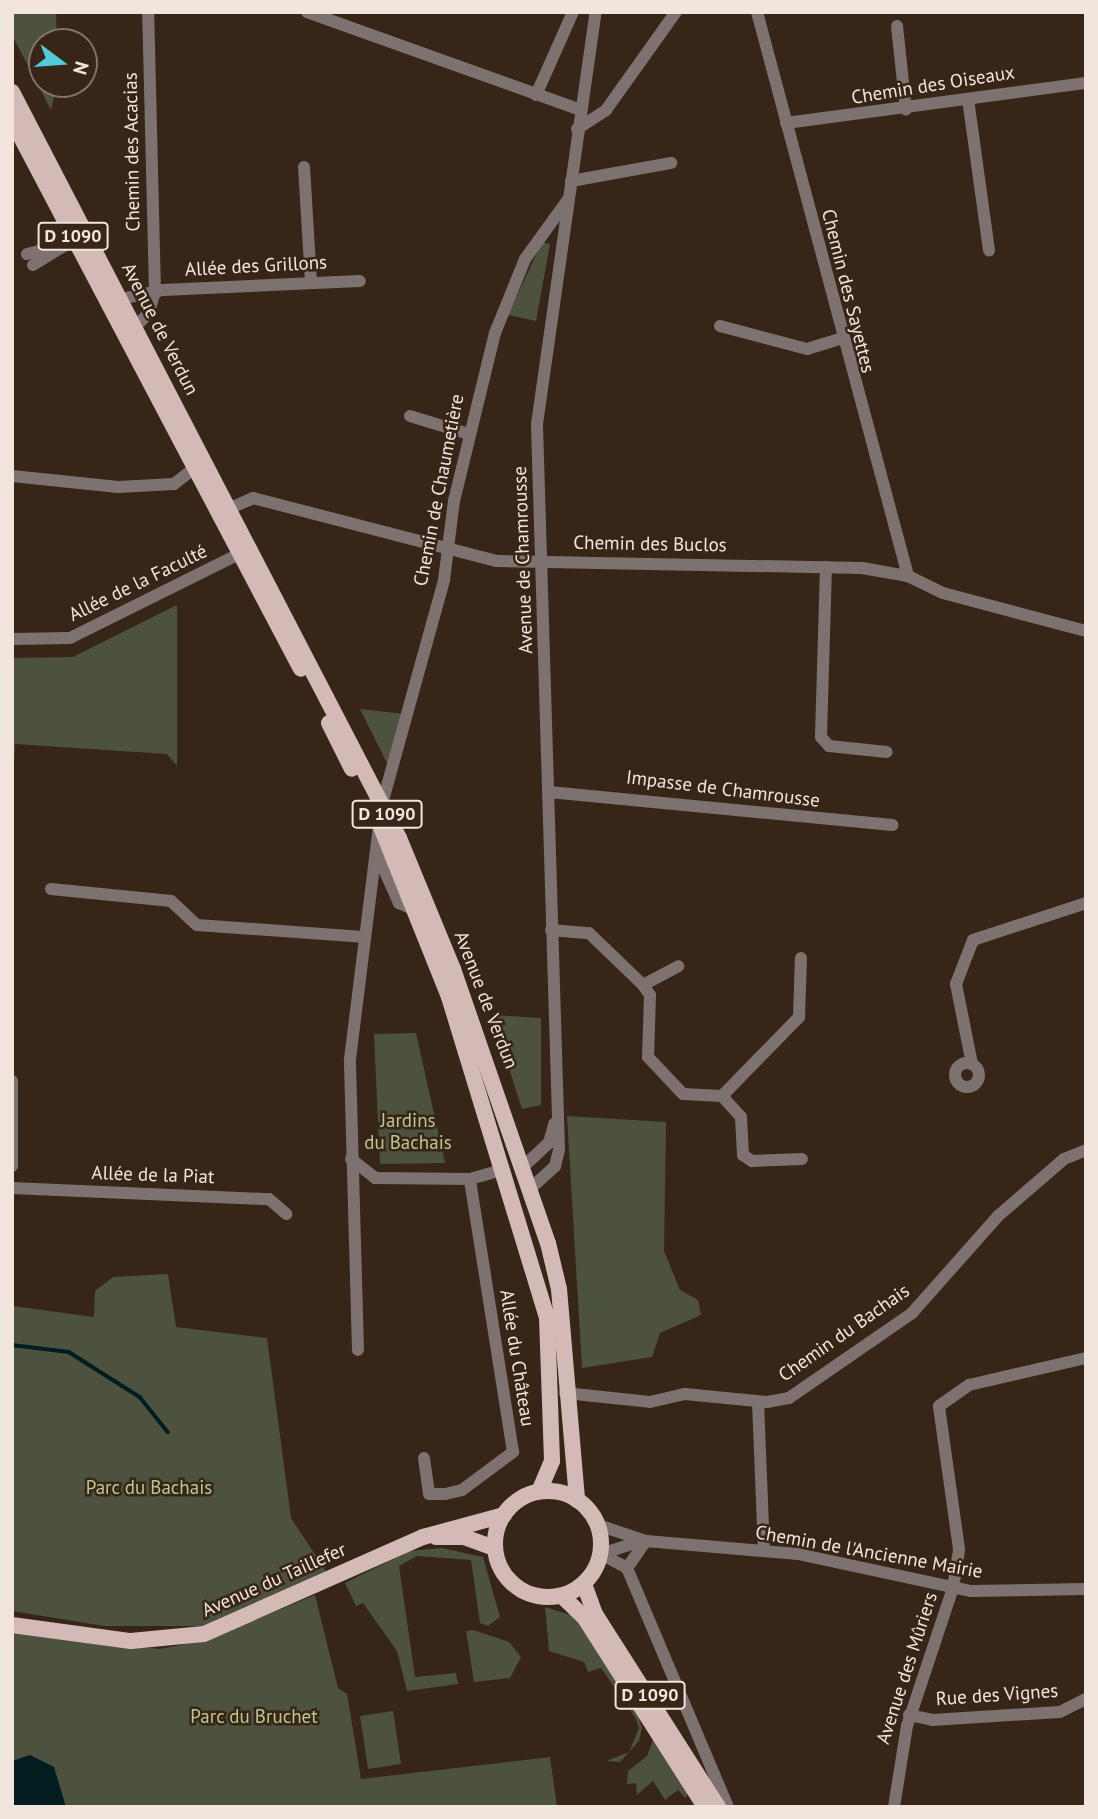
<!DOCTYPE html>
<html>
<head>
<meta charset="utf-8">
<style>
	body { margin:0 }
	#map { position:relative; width:1098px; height:1819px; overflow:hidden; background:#372518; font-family:"PT Sans",sans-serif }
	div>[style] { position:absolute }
	.green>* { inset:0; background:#4d523f }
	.water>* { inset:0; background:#011d1f }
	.stream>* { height:3.5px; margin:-1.75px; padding:0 1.75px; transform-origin:1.75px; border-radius:1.75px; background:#011d1f }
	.minor>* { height:12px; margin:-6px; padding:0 6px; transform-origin:6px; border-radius:6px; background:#7e7270 }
	.minor>.ring { margin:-6px; padding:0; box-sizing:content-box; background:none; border:12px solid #7e7270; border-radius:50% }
	.major>* { height:16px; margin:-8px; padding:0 8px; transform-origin:8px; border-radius:8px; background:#d4bab6 }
	.major>.ring { margin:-8px; padding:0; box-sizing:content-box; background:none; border:16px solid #d4bab6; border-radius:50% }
	span { translate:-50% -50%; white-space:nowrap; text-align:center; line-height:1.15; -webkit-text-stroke:5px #372518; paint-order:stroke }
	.shield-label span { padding:2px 5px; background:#372518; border:2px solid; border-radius:5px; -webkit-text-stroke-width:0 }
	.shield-label { font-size:18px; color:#f2e5dd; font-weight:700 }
	.street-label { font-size:19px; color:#f2e5dd }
	.park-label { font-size:19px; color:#bbc892 }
	.frame { position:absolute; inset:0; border:14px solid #f2e5dd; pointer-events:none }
	.north { position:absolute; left:28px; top:28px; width:70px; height:70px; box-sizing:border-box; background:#372518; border:2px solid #827267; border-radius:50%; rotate:106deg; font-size:19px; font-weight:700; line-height:28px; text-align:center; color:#f2e5dd }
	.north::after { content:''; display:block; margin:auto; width:24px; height:32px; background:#52cbd8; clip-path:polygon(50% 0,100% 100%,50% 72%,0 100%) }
</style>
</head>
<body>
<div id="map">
	<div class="green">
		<i style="clip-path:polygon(12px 12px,56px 12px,57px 42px,42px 42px,42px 84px,57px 84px,51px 110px,12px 35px)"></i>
		<i style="clip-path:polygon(542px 242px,550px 244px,536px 321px,508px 315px)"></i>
		<i style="clip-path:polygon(177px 605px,177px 766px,167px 754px,15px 744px,12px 802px,12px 658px,73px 657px)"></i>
		<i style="clip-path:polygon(360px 709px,405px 714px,391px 771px)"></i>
		<i style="clip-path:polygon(492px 1015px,541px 1018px,541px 1105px,522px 1109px)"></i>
		<i style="clip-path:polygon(416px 1033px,445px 1163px,380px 1164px,374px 1034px)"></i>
		<i style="clip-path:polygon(567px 1116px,666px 1122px,664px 1251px,680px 1290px,698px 1300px,701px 1315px,660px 1333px,652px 1357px,582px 1368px)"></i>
		<i style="clip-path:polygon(168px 1274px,176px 1327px,267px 1338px,291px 1518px,326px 1571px,202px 1626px,104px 1626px,12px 1611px,12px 1306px,94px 1317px,95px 1291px,113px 1277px)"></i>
		<i style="clip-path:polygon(442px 1548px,483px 1557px,500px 1617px,488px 1626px,480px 1623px,471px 1560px,417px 1556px,399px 1566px,415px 1677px,456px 1673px,458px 1684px,407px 1691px,397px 1651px,363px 1603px,356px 1606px,345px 1583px,409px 1551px)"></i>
		<i style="clip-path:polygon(315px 1595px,338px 1688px,347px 1694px,361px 1779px,550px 1757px,557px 1807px,12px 1807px,12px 1633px,160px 1649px,207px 1640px)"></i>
		<i style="clip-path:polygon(545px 1607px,574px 1616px,637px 1714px,642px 1727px,639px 1741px,620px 1762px,606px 1761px,629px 1752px,639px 1728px,635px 1717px,601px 1668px,588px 1672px,584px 1662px,549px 1651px)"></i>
		<i style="clip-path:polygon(473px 1630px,509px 1642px,521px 1657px,510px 1678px,474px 1682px,466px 1631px)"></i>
		<i style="clip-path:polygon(393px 1711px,401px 1764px,368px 1769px,360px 1716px)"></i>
		<i style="clip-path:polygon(654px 1737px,689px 1793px,685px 1798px,678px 1790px,665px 1800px,653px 1781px,637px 1795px,636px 1783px,627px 1784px,628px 1771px,647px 1756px)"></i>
	</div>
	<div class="water">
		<i style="clip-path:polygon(30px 1755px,54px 1767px,66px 1807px,12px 1807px,12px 1761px)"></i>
	</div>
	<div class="stream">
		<i style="left:12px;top:1345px;width:57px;rotate:7deg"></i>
		<i style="left:69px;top:1352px;width:84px;rotate:32.4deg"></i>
		<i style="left:140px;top:1397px;width:45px;rotate:51.3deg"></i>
	</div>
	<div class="minor">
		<i style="left:307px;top:12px;width:290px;rotate:19.7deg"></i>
		<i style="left:757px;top:12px;width:584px;rotate:75.01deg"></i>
		<i style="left:897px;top:26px;width:84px;rotate:83.9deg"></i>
		<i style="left:536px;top:95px;width:91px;rotate:-66deg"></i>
		<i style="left:968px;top:99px;width:153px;rotate:82.1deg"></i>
		<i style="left:786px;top:123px;width:303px;rotate:-7.6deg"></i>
		<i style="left:577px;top:129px;width:35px;rotate:-33deg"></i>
		<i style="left:606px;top:110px;width:120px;rotate:-54.5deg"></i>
		<i style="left:304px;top:167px;width:116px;rotate:86.5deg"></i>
		<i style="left:571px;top:181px;width:102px;rotate:-10.2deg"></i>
		<i style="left:27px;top:254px;width:37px;rotate:-14deg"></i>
		<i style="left:33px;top:265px;width:55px;rotate:-31.7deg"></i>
		<i style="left:121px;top:299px;width:43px;rotate:-12.1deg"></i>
		<i style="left:163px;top:290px;width:197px;rotate:-2.6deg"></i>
		<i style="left:720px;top:326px;width:90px;rotate:14.8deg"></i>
		<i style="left:807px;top:349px;width:34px;rotate:-17deg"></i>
		<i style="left:130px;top:332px;width:25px;rotate:-45deg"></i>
		<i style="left:148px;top:314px;width:23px;rotate:-72deg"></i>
		<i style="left:155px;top:292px;width:280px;rotate:-91.4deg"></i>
		<i style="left:410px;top:416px;width:62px;rotate:17deg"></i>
		<i style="left:12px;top:476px;width:107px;rotate:5.9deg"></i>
		<i style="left:118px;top:487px;width:56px;rotate:-3.1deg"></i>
		<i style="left:174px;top:484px;width:24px;rotate:-38deg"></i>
		<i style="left:223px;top:511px;width:33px;rotate:-23deg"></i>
		<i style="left:253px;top:498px;width:252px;rotate:14.5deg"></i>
		<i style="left:497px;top:561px;width:365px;rotate:1.1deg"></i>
		<i style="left:862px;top:568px;width:47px;rotate:9.9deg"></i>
		<i style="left:908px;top:576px;width:39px;rotate:26deg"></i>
		<i style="left:943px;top:593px;width:148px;rotate:14.9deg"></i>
		<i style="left:826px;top:567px;width:170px;rotate:91.7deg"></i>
		<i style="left:821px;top:737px;width:12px;rotate:48deg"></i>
		<i style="left:829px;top:746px;width:58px;rotate:5.9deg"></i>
		<i style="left:12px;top:639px;width:58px;rotate:-1deg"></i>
		<i style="left:70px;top:638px;width:198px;rotate:-26.4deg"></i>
		<i style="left:549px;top:792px;width:345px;rotate:5.5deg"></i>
		<i style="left:382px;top:804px;width:232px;rotate:-74.5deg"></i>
		<i style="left:444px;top:580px;width:80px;rotate:-82.8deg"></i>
		<i style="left:454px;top:501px;width:173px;rotate:-76.3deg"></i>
		<i style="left:495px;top:333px;width:80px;rotate:-67.9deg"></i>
		<i style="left:525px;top:259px;width:75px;rotate:-54.2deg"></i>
		<i style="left:377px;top:854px;width:54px;rotate:65.8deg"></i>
		<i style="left:399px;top:903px;width:20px;rotate:24deg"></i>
		<i style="left:51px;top:889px;width:121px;rotate:5.7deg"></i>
		<i style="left:171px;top:901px;width:35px;rotate:43deg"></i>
		<i style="left:197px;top:925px;width:166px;rotate:4.1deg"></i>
		<i style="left:551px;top:930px;width:38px;rotate:5deg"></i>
		<i style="left:589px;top:933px;width:75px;rotate:43.9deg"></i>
		<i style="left:643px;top:985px;width:12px;rotate:55deg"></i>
		<i style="left:650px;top:995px;width:62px;rotate:91.8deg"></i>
		<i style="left:648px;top:1057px;width:51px;rotate:46.6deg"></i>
		<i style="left:683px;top:1094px;width:39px;rotate:3deg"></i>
		<i style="left:722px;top:1096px;width:110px;rotate:-45.7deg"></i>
		<i style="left:799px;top:1017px;width:59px;rotate:-88.1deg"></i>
		<i style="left:643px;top:985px;width:40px;rotate:-28deg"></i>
		<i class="ring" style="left:955px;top:1063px;width:12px;height:12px"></i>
		<i style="left:972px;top:1064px;width:82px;rotate:-101.3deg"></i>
		<i style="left:956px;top:984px;width:47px;rotate:-68.9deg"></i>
		<i style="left:973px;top:940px;width:119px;rotate:-18.1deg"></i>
		<i style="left:12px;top:1081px;width:85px;rotate:90deg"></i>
		<i style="left:722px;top:1096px;width:28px;rotate:48deg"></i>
		<i style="left:741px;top:1117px;width:38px;rotate:87deg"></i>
		<i style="left:743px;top:1155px;width:11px;rotate:34deg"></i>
		<i style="left:752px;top:1161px;width:50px;rotate:-2.3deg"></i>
		<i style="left:351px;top:1159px;width:31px;rotate:38deg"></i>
		<i style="left:375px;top:1178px;width:95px;rotate:0.6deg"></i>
		<i style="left:470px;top:1179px;width:32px;rotate:-16deg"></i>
		<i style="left:525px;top:1165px;width:33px;rotate:-43deg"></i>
		<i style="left:549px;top:1143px;width:20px;rotate:-75deg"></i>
		<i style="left:532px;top:1187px;width:31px;rotate:-42deg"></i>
		<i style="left:555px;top:1166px;width:16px;rotate:-76deg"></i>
		<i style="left:559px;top:1150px;width:726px;rotate:-91.74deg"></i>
		<i style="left:537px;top:424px;width:416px;rotate:-81.9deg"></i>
		<i style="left:12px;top:1188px;width:257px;rotate:2.5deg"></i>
		<i style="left:269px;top:1199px;width:23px;rotate:41deg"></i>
		<i style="left:358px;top:1350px;width:291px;rotate:-91.6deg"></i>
		<i style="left:350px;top:1059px;width:234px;rotate:-82.9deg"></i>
		<i style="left:565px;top:1393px;width:85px;rotate:6deg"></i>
		<i style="left:650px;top:1402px;width:36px;rotate:-13deg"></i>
		<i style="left:685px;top:1394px;width:82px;rotate:5.6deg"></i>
		<i style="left:767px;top:1402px;width:22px;rotate:-10deg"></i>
		<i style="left:789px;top:1398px;width:150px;rotate:-34.6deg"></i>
		<i style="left:912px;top:1313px;width:130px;rotate:-48.4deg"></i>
		<i style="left:998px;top:1216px;width:87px;rotate:-40.8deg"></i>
		<i style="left:1064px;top:1159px;width:24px;rotate:-22deg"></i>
		<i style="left:758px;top:1402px;width:148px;rotate:87.7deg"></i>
		<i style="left:424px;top:1458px;width:36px;rotate:82deg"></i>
		<i style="left:429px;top:1494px;width:16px"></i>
		<i style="left:445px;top:1494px;width:17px;rotate:-13deg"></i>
		<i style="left:462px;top:1490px;width:64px;rotate:-36.7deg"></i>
		<i style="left:513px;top:1452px;width:276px;rotate:-99deg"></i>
		<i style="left:598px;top:1525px;width:51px;rotate:18.4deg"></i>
		<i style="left:646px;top:1541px;width:153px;rotate:4.9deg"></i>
		<i style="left:798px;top:1554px;width:176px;rotate:12.1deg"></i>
		<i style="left:970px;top:1591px;width:116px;rotate:-1deg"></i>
		<i style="left:601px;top:1554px;width:30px;rotate:28deg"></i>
		<i style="left:627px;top:1568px;width:259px;rotate:67.1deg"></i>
		<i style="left:601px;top:1554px;width:40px;rotate:-18deg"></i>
		<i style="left:627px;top:1568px;width:33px;rotate:-55deg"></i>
		<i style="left:909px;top:1715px;width:24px;rotate:12deg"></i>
		<i style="left:932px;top:1720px;width:128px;rotate:-3.6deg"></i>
		<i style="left:1060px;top:1712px;width:29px;rotate:-27deg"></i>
		<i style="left:894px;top:1807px;width:82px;rotate:-80.9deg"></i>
		<i style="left:907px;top:1726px;width:145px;rotate:-71.6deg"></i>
		<i style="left:953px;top:1588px;width:39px;rotate:-81deg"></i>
		<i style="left:959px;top:1549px;width:144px;rotate:-98deg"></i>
		<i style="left:939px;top:1406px;width:37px;rotate:-35deg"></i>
		<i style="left:969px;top:1385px;width:120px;rotate:-13deg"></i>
	</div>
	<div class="major">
		<i style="left:12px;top:92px;width:840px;rotate:62.58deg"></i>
		<i style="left:399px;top:838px;width:142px;rotate:67.6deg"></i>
		<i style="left:453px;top:969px;width:290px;rotate:70.9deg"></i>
		<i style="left:548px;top:1243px;width:47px;rotate:76.6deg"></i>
		<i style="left:559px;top:1289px;width:212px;rotate:85.1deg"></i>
		<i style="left:12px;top:120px;width:620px;rotate:62.24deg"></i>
		<i style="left:329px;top:723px;width:51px;rotate:63.4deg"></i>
		<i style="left:377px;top:817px;width:194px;rotate:68.2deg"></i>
		<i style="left:449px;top:997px;width:335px;rotate:73deg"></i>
		<i style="left:547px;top:1317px;width:144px;rotate:88deg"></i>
		<i style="left:552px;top:1461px;width:33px;rotate:113deg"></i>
		<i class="ring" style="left:495px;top:1491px;width:90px;height:90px"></i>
		<i style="left:436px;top:1537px;width:28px"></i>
		<i style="left:464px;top:1537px;width:33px;rotate:20deg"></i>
		<i style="left:584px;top:1584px;width:32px;rotate:70deg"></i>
		<i style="left:595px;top:1614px;width:229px;rotate:57.5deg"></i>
		<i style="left:562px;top:1596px;width:30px;rotate:44deg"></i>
		<i style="left:584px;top:1617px;width:225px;rotate:57.5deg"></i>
		<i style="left:12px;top:1625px;width:120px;rotate:7.7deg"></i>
		<i style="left:131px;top:1641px;width:73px;rotate:-5.5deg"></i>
		<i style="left:204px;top:1634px;width:240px;rotate:-23.9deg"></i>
		<i style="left:423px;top:1537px;width:84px;rotate:-15.2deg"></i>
	</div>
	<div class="shield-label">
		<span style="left:73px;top:236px">D 1090</span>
		<span style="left:387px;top:814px">D 1090</span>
		<span style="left:650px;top:1695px">D 1090</span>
	</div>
	<div class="street-label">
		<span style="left:933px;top:85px;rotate:-9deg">Chemin des Oiseaux</span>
		<span style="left:132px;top:152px;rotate:-91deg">Chemin des Acacias</span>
		<span style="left:256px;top:266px;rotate:-3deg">Allée des Grillons</span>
		<span style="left:848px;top:291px;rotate:76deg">Chemin des Sayettes</span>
		<span style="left:160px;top:329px;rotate:63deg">Avenue de Verdun</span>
		<span style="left:439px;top:490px;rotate:-79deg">Chemin de Chaumetière</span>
		<span style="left:650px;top:544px;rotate:1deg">Chemin des Buclos</span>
		<span style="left:523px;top:560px;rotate:-92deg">Avenue de Chamrousse</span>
		<span style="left:138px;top:583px;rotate:-26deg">Allée de la Faculté</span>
		<span style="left:723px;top:789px;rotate:7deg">Impasse de Chamrousse</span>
		<span style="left:486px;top:1000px;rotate:69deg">Avenue de Verdun</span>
		<span style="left:153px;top:1175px;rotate:2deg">Allée de la Piat</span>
		<span style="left:844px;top:1333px;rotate:-35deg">Chemin du Bachais</span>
		<span style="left:517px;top:1358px;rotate:81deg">Allée du Château</span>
		<span style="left:869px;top:1552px;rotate:10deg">Chemin de l'Ancienne Mairie</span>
		<span style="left:274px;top:1580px;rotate:-24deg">Avenue du Taillefer</span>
		<span style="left:907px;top:1668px;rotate:-72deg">Avenue des Mûriers</span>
		<span style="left:997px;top:1695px;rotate:-4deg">Rue des Vignes</span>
	</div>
	<div class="park-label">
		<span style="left:408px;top:1132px">Jardins<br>du Bachais</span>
		<span style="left:149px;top:1488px">Parc du Bachais</span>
		<span style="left:254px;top:1717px">Parc du Bruchet</span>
	</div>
	<div class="frame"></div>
	<div class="north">N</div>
</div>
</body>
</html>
